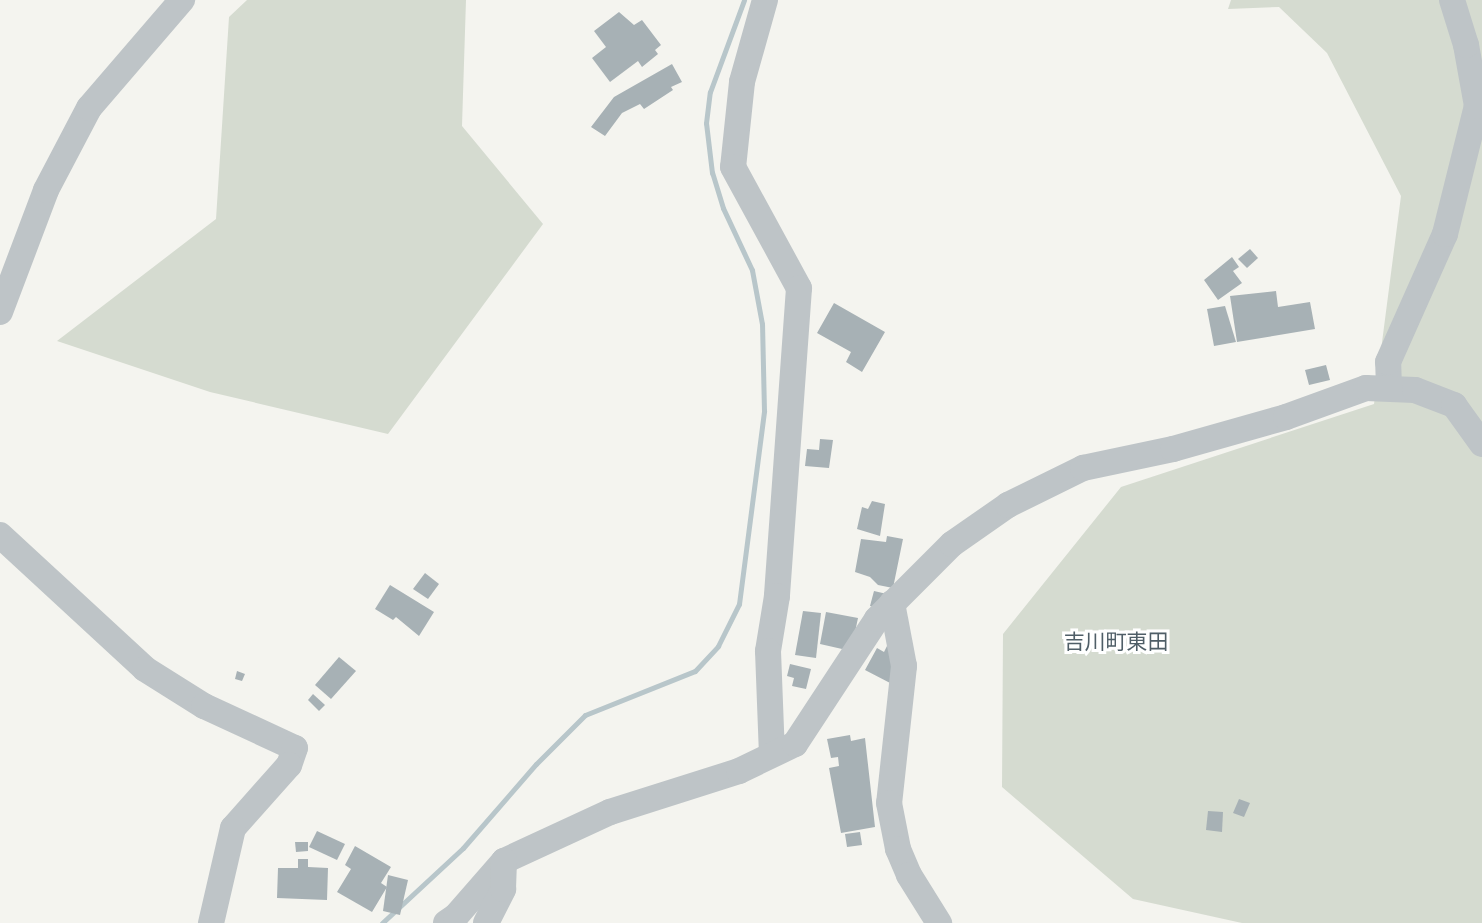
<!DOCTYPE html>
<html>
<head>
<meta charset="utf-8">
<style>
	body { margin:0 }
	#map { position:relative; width:1482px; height:923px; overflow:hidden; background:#f4f4ef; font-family:"Varela Round","Noto Sans JP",sans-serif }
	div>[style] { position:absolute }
	.green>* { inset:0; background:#d5dbd0 }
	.stream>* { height:5px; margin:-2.5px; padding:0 2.5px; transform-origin:2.5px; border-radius:2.5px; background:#b8c6ca }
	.building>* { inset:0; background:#a7b1b5 }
	.minor>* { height:26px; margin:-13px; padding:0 13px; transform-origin:13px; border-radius:13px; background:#bec4c7 }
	span { translate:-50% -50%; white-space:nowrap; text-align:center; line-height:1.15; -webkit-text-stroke:6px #fff; paint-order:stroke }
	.quarter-label { font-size:21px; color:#4f5e67 }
</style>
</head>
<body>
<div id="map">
	<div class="green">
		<i style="clip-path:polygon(247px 0,466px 0,462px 126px,543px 224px,388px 434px,210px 392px,57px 341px,216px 219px,229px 17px)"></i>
		<i style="clip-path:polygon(1231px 0,1482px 0,1482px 923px,1242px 923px,1133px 899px,1002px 787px,1003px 634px,1121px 487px,1374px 404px,1401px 196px,1327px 53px,1279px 7px,1228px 9px)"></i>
	</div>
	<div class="stream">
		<i style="left:382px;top:923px;width:110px;rotate:-42.8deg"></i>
		<i style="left:463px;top:848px;width:111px;rotate:-49deg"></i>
		<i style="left:536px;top:764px;width:69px;rotate:-45deg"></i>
		<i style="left:585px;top:715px;width:118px;rotate:-21.8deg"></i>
		<i style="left:695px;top:671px;width:34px;rotate:-47deg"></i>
		<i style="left:718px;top:646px;width:47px;rotate:-63.4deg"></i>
		<i style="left:739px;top:604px;width:195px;rotate:-82.6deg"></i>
		<i style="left:764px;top:411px;width:87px;rotate:-91.3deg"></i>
		<i style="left:762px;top:324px;width:55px;rotate:-100.5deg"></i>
		<i style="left:752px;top:270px;width:68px;rotate:-115.1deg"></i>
		<i style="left:723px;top:208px;width:37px;rotate:-107deg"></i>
		<i style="left:712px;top:173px;width:50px;rotate:-96.8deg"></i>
		<i style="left:706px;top:123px;width:31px;rotate:-83deg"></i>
		<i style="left:710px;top:92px;width:98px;rotate:-69.7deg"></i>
	</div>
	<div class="building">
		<i style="clip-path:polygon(619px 12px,634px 25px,642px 20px,661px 45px,655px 50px,658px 54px,642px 67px,638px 61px,610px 82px,592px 58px,606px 47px,594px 31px)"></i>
		<i style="clip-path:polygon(672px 64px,682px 82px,671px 87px,673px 90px,644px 109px,640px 104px,622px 113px,605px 136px,591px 127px,614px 97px)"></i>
		<i style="clip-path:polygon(1250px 249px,1258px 258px,1247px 268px,1238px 259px)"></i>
		<i style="clip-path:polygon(1232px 257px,1239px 267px,1233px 271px,1242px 283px,1218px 300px,1204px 280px)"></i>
		<i style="clip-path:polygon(1276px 291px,1278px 307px,1310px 302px,1315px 329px,1237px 342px,1230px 296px)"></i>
		<i style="clip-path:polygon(834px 303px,885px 332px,862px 372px,846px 362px,851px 352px,817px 333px)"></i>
		<i style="clip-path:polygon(1225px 306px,1236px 342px,1214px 346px,1207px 309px)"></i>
		<i style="clip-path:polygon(1326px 365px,1330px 380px,1309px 385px,1305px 370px)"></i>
		<i style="clip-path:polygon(820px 439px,833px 440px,829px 468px,805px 466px,807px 449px,819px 450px)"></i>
		<i style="clip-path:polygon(872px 501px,885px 504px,880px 536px,857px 529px,862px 507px,868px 509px)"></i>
		<i style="clip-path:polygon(887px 536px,903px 539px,893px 588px,878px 585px,870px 577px,855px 572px,861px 539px,886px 542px)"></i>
		<i style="clip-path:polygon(425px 573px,439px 584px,428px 599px,413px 589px)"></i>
		<i style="clip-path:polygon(390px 585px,434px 612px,419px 636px,396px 617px,393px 620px,375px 609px)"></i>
		<i style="clip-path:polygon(874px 591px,887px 594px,883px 609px,870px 606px)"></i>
		<i style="clip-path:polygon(803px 611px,821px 613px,816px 658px,795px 655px)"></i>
		<i style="clip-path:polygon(826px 612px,858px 618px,851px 651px,820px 644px)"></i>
		<i style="clip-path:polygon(888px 644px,901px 667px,892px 684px,865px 670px,877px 648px,884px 652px)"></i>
		<i style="clip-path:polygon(339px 657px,356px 671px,331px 699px,315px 685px)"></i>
		<i style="clip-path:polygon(790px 664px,811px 669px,806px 689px,792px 686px,794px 678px,787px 676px)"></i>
		<i style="clip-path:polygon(237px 671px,245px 674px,242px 681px,235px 679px)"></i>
		<i style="clip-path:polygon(313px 694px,325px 705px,319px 711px,308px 700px)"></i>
		<i style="clip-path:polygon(850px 735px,851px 741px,865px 738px,875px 827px,841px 833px,829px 768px,839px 766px,838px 757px,831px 758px,827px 739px)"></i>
		<i style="clip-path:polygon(1239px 799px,1250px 803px,1244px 817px,1233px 813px)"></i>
		<i style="clip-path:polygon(1208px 811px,1223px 812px,1222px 832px,1206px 830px)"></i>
		<i style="clip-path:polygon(317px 831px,345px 844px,337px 860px,309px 847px)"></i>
		<i style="clip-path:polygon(860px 832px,862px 845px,847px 847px,845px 834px)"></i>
		<i style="clip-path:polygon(295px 842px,308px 842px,308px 851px,296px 852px)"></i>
		<i style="clip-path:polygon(355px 846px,391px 867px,381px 883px,387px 887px,372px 912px,337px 892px,351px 869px,345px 865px)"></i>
		<i style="clip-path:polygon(298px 859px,308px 859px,308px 867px,328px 868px,327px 900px,277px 898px,278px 868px,298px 868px)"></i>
		<i style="clip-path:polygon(388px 875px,408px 880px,400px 915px,383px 911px)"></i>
	</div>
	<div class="minor">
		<i style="left:765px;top:0;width:85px;rotate:105.7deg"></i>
		<i style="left:742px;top:82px;width:85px;rotate:96deg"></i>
		<i style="left:733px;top:167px;width:138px;rotate:61.4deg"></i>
		<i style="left:799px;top:288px;width:309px;rotate:94.1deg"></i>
		<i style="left:777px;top:596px;width:56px;rotate:99.3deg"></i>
		<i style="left:768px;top:651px;width:102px;rotate:87.8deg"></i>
		<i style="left:0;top:312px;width:130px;rotate:-69.3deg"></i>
		<i style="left:46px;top:190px;width:93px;rotate:-62.3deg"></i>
		<i style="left:89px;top:108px;width:143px;rotate:-49.3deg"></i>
		<i style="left:1389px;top:387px;width:25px;rotate:-92deg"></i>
		<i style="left:1388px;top:362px;width:140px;rotate:-66deg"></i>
		<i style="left:1445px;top:234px;width:132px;rotate:-76deg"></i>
		<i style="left:1477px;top:106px;width:62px;rotate:-100.2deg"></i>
		<i style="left:1466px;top:45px;width:47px;rotate:-107.3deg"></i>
		<i style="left:0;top:535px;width:197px;rotate:42.7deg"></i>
		<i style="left:145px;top:669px;width:70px;rotate:32.1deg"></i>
		<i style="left:204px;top:706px;width:100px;rotate:24.8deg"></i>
		<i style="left:295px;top:748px;width:18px;rotate:109deg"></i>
		<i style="left:289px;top:765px;width:84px;rotate:131.6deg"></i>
		<i style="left:233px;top:828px;width:98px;rotate:103deg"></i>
		<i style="left:892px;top:603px;width:64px;rotate:79.2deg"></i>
		<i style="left:904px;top:666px;width:138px;rotate:96.2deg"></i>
		<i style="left:889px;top:803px;width:47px;rotate:78.9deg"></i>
		<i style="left:898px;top:849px;width:28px;rotate:67deg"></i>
		<i style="left:909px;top:875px;width:57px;rotate:58deg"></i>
		<i style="left:446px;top:923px;width:12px;rotate:-35deg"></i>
		<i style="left:456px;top:916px;width:73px;rotate:-48.9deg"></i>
		<i style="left:504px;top:861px;width:117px;rotate:-24.8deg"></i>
		<i style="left:610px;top:812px;width:135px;rotate:-17.6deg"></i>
		<i style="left:739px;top:771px;width:62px;rotate:-25.7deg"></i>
		<i style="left:795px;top:744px;width:149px;rotate:-56.7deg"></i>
		<i style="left:877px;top:619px;width:106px;rotate:-45deg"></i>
		<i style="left:952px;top:544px;width:68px;rotate:-34.9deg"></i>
		<i style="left:1008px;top:505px;width:84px;rotate:-26.3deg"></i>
		<i style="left:1083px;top:468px;width:92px;rotate:-11.9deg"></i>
		<i style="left:1173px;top:449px;width:117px;rotate:-15.8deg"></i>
		<i style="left:1286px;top:417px;width:85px;rotate:-19.9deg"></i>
		<i style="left:1366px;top:388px;width:49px;rotate:2.3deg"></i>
		<i style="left:1415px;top:390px;width:42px;rotate:21deg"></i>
		<i style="left:1454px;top:405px;width:48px;rotate:54.3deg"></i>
		<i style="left:486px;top:923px;width:38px;rotate:-63deg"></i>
		<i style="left:503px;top:889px;width:28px;rotate:-88deg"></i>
	</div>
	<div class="quarter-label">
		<span style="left:1116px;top:643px">吉川町東田</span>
	</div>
</div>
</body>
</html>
